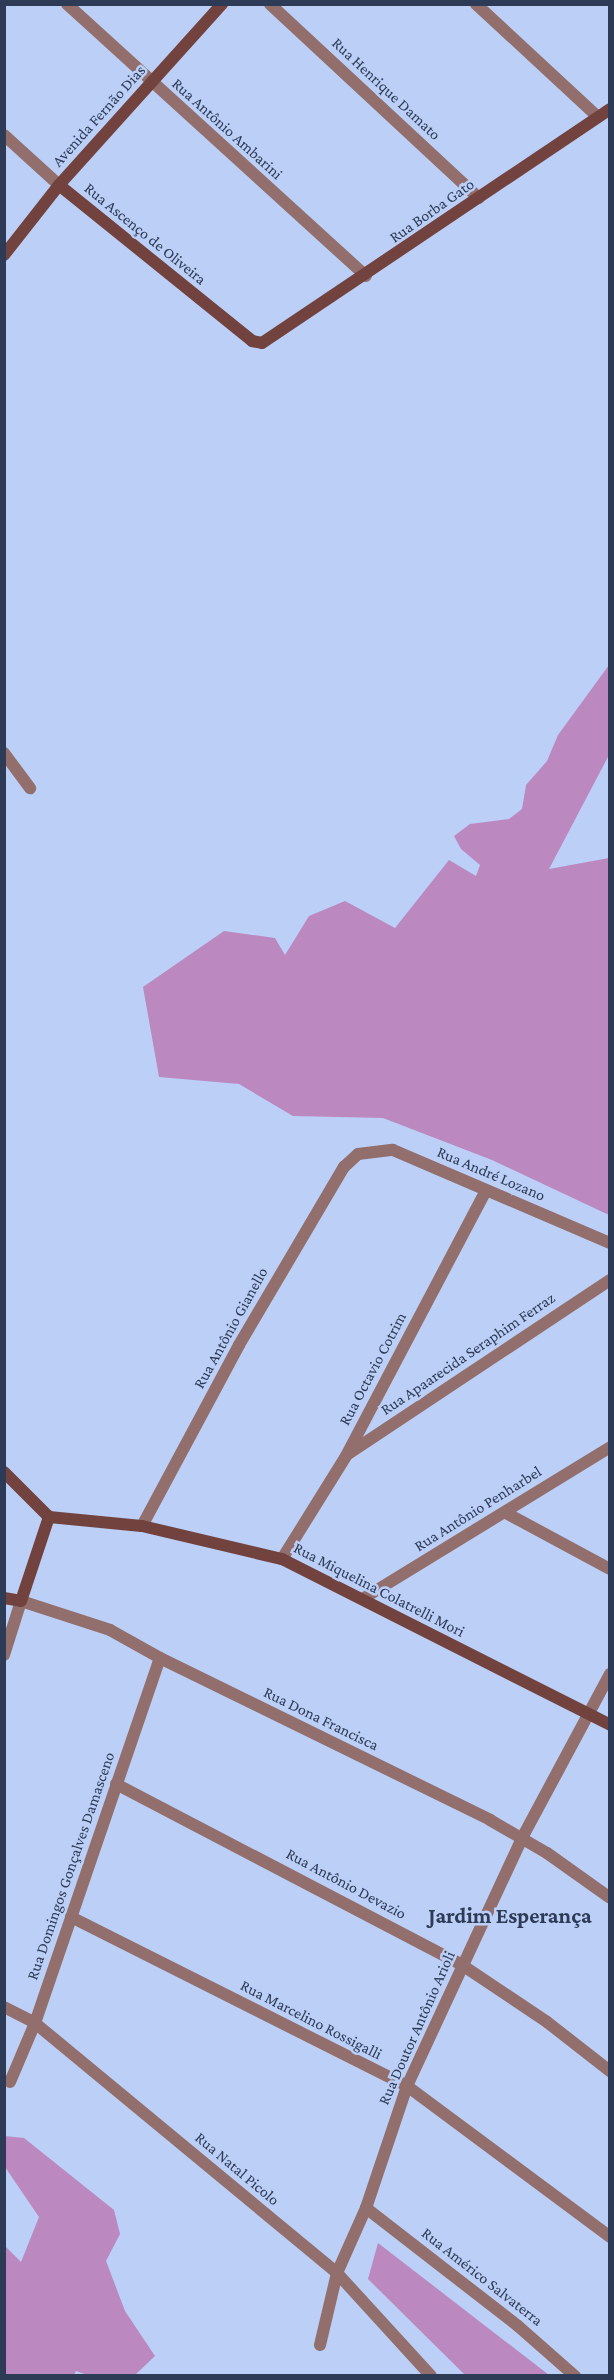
<!DOCTYPE html>
<html>
<head>
<meta charset="utf-8">
<style>
	body { margin:0 }
	#map { position:relative; width:614px; height:2380px; overflow:hidden; background:#bbcff7; font-family:"Crimson Pro",serif }
	div>[style] { position:absolute }
	.green>* { inset:0; background:#bc88c0 }
	.street>* { height:12px; margin:-6px; padding:0 6px; transform-origin:6px; border-radius:6px; background:#926f6c }
	.secondary>* { height:12px; margin:-6px; padding:0 6px; transform-origin:6px; border-radius:6px; background:#72423f }
	span { translate:-50% -50%; white-space:nowrap; text-align:center; line-height:1.15; -webkit-text-stroke:5px #bbcff7; paint-order:stroke }
	.street-label { font-size:16px; color:#2e3b56 }
	.district-label { font-size:22px; color:#2e3b56; font-weight:700 }
	.frame { position:absolute; inset:0; border:6px solid #2e3b56; pointer-events:none }
</style>
</head>
<body>
<div id="map">
	<div class="green">
		<i style="clip-path:polygon(609px 665px,609px 755px,549px 869px,609px 858px,609px 1215px,492px 1160px,383px 1118px,293px 1116px,239px 1084px,159px 1077px,143px 987px,224px 931px,275px 938px,285px 955px,309px 916px,345px 901px,395px 928px,449px 860px,476px 876px,480px 865px,461px 849px,454px 836px,470px 824px,509px 819px,522px 809px,526px 785px,547px 761px,558px 735px)"></i>
		<i style="clip-path:polygon(5px 2136px,24px 2138px,114px 2210px,120px 2234px,106px 2261px,125px 2311px,155px 2356px,135px 2375px,87px 2375px,76px 2371px,74px 2375px,5px 2375px,5px 2246px,21px 2262px,39px 2217px,5px 2167px)"></i>
		<i style="clip-path:polygon(378px 2243px,549px 2375px,465px 2375px,368px 2279px)"></i>
	</div>
	<div class="street">
		<i style="left:67px;top:4px;width:404px;rotate:42.3deg"></i>
		<i style="left:270px;top:4px;width:285px;rotate:42.9deg"></i>
		<i style="left:476px;top:4px;width:166px;rotate:42.8deg"></i>
		<i style="left:4px;top:135px;width:74px;rotate:42.3deg"></i>
		<i style="left:4px;top:753px;width:44px;rotate:53.4deg"></i>
		<i style="left:348px;top:1454px;width:315px;rotate:-33.6deg"></i>
		<i style="left:506px;top:1513px;width:118px;rotate:28.3deg"></i>
		<i style="left:142px;top:1526px;width:205px;rotate:-61.8deg"></i>
		<i style="left:239px;top:1345px;width:207px;rotate:-59.5deg"></i>
		<i style="left:344px;top:1167px;width:19px;rotate:-43deg"></i>
		<i style="left:358px;top:1154px;width:35px;rotate:-7deg"></i>
		<i style="left:393px;top:1150px;width:236px;rotate:23.2deg"></i>
		<i style="left:282px;top:1559px;width:121px;rotate:-58.1deg"></i>
		<i style="left:346px;top:1456px;width:300px;rotate:-62.2deg"></i>
		<i style="left:364px;top:1598px;width:289px;rotate:-31.5deg"></i>
		<i style="left:4px;top:1655px;width:57px;rotate:-72.5deg"></i>
		<i style="left:21px;top:1601px;width:94px;rotate:18deg"></i>
		<i style="left:110px;top:1630px;width:57px;rotate:29.2deg"></i>
		<i style="left:160px;top:1658px;width:368px;rotate:26.1deg"></i>
		<i style="left:490px;top:1820px;width:66px;rotate:30.1deg"></i>
		<i style="left:547px;top:1853px;width:77px;rotate:35.5deg"></i>
		<i style="left:116px;top:1784px;width:390px;rotate:27.6deg"></i>
		<i style="left:462px;top:1965px;width:102px;rotate:33.8deg"></i>
		<i style="left:547px;top:2022px;width:80px;rotate:37.9deg"></i>
		<i style="left:71px;top:1917px;width:376px;rotate:26.7deg"></i>
		<i style="left:407px;top:2086px;width:253px;rotate:36.6deg"></i>
		<i style="left:4px;top:2007px;width:35px;rotate:27deg"></i>
		<i style="left:35px;top:2023px;width:392px;rotate:39.6deg"></i>
		<i style="left:337px;top:2273px;width:139px;rotate:47.6deg"></i>
		<i style="left:10px;top:2082px;width:64px;rotate:-67deg"></i>
		<i style="left:35px;top:2023px;width:386px;rotate:-71.1deg"></i>
		<i style="left:366px;top:2208px;width:192px;rotate:37.8deg"></i>
		<i style="left:518px;top:2326px;width:76px;rotate:41.3deg"></i>
		<i style="left:320px;top:2345px;width:74px;rotate:-76.7deg"></i>
		<i style="left:337px;top:2273px;width:71px;rotate:-66deg"></i>
		<i style="left:366px;top:2208px;width:129px;rotate:-71.4deg"></i>
		<i style="left:407px;top:2086px;width:273px;rotate:-65.1deg"></i>
		<i style="left:522px;top:1838px;width:186px;rotate:-61.8deg"></i>
	</div>
	<div class="secondary">
		<i style="left:59px;top:185px;width:248px;rotate:38.9deg"></i>
		<i style="left:252px;top:341px;width:10px;rotate:11deg"></i>
		<i style="left:262px;top:343px;width:419px;rotate:-33.9deg"></i>
		<i style="left:4px;top:255px;width:89px;rotate:-51.8deg"></i>
		<i style="left:59px;top:185px;width:244px;rotate:-48deg"></i>
		<i style="left:4px;top:1472px;width:64px;rotate:45deg"></i>
		<i style="left:49px;top:1517px;width:93px;rotate:5.5deg"></i>
		<i style="left:142px;top:1526px;width:144px;rotate:13.3deg"></i>
		<i style="left:282px;top:1559px;width:368px;rotate:26.8deg"></i>
		<i style="left:4px;top:1598px;width:17px;rotate:10deg"></i>
		<i style="left:21px;top:1601px;width:89px;rotate:-71.6deg"></i>
	</div>
	<div class="street-label">
		<span style="left:386px;top:89px;rotate:43deg">Rua Henrique Damato</span>
		<span style="left:99px;top:116px;rotate:-48deg">Avenida Fernão Dias</span>
		<span style="left:227px;top:129px;rotate:42deg">Rua Antônio Ambarini</span>
		<span style="left:432px;top:211px;rotate:-35deg">Rua Borba Gato</span>
		<span style="left:145px;top:234px;rotate:39deg">Rua Ascenço de Oliveira</span>
		<span style="left:491px;top:1174px;rotate:23deg">Rua André Lozano</span>
		<span style="left:231px;top:1328px;rotate:-61deg">Rua Antônio Gianello</span>
		<span style="left:468px;top:1354px;rotate:-34deg">Rua Apaarecida Seraphim Ferraz</span>
		<span style="left:373px;top:1369px;rotate:-62deg">Rua Octavio Cotrim</span>
		<span style="left:478px;top:1509px;rotate:-32deg">Rua Antônio Penharbel</span>
		<span style="left:379px;top:1590px;rotate:27deg">Rua Miquelina Colatrelli Mori</span>
		<span style="left:321px;top:1719px;rotate:26deg">Rua Dona Francisca</span>
		<span style="left:71px;top:1866px;rotate:-71deg">Rua Domingos Gonçalves Damasceno</span>
		<span style="left:346px;top:1884px;rotate:28deg">Rua Antônio Devazio</span>
		<span style="left:311px;top:2020px;rotate:27deg">Rua Marcelino Rossigalli</span>
		<span style="left:417px;top:2028px;rotate:-66deg">Rua Doutor Antônio Arioli</span>
		<span style="left:237px;top:2169px;rotate:40deg">Rua Natal Picolo</span>
		<span style="left:482px;top:2277px;rotate:38deg">Rua Américo Salvaterra</span>
	</div>
	<div class="district-label">
		<span style="left:510px;top:1916px">Jardim Esperança</span>
	</div>
	<div class="frame"></div>
</div>
</body>
</html>
